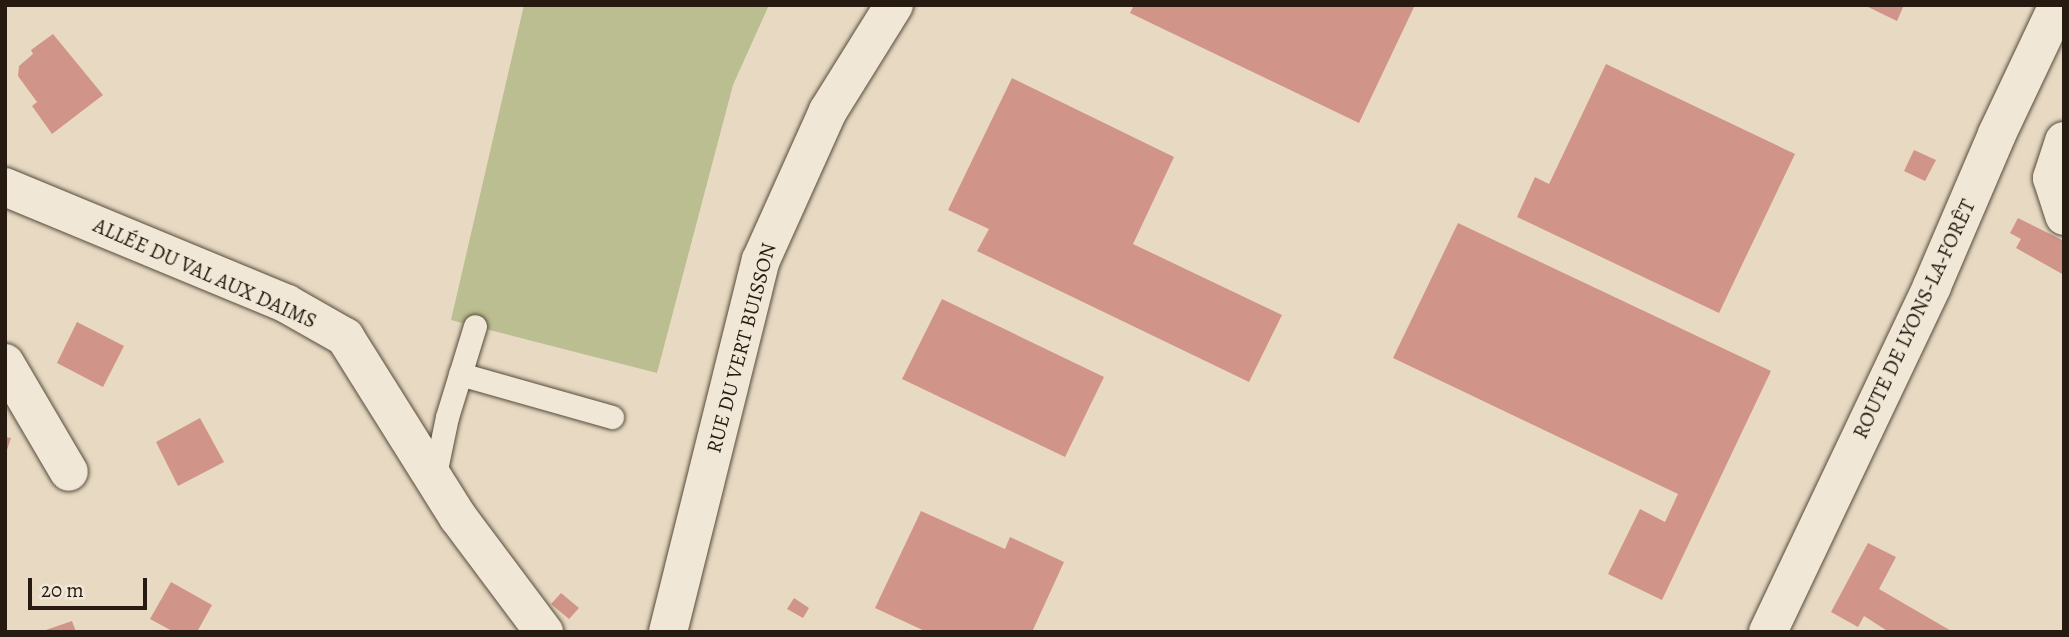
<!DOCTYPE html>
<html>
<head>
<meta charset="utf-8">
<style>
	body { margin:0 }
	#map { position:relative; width:2069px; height:637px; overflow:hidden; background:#e8dac2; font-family:Alegreya,serif }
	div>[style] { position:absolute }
	.green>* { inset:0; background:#bbbe90 }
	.building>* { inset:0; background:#d19488 }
	.roads { filter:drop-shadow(0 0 2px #574b3d) drop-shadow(0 0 2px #574b3d) }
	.service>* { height:23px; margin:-11.5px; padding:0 11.5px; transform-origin:11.5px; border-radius:11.5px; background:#f0e7d7 }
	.minor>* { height:38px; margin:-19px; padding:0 19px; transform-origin:19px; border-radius:19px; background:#f0e7d7 }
	.secondary>* { height:38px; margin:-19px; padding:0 19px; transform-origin:19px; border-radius:19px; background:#f0e7d7 }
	span { translate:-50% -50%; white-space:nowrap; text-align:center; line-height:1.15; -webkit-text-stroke:7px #f0e7d7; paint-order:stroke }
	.street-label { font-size:21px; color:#271b11 }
	.frame { position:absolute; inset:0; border:7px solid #271b11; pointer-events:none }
	.scale { position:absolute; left:28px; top:578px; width:119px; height:32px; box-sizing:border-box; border:4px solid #271b11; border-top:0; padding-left:9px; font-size:21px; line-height:24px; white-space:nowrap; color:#271b11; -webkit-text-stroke:5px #f0e7d7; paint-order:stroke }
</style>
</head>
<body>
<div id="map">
	<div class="green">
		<i style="clip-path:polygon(524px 5px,769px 5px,733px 85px,657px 373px,451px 320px)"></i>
	</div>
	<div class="building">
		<i style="clip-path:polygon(1134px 5px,1415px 5px,1359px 123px,1130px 13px)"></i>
		<i style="clip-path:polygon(1864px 5px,1904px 5px,1897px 21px)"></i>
		<i style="clip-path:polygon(53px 34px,103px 95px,52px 134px,32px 106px,37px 102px,18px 76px,19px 66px,33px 54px,31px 50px)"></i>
		<i style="clip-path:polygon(1606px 64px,1795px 154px,1719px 313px,1517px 217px,1535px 177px,1549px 184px)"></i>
		<i style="clip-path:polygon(1012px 78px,1174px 157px,1133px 244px,1282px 315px,1249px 382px,977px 251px,989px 229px,948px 210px)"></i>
		<i style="clip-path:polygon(1914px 150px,1936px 160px,1925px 181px,1904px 171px)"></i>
		<i style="clip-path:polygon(2018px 218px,2064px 241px,2064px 275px,2016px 248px,2021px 239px,2010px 233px)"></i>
		<i style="clip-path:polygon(1458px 223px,1771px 371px,1662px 600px,1608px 574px,1640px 509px,1665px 522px,1678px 494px,1393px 358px)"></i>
		<i style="clip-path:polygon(942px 299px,1104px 377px,1065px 457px,902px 379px)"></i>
		<i style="clip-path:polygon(77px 322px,124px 346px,103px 387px,57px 363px)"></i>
		<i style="clip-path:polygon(200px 418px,224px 462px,178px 486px,156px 442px)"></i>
		<i style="clip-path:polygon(5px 437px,11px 438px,6px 453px,5px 453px)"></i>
		<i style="clip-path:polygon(921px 511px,1005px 549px,1010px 537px,1064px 562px,1032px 632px,927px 632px,875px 608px)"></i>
		<i style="clip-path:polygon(1868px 543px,1896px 557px,1879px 589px,1953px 632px,1889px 632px,1864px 616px,1858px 627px,1831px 612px)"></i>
		<i style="clip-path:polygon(171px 582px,212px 605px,197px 632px,174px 632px,150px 619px)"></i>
		<i style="clip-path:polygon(561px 593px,579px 608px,569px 619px,551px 604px)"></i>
		<i style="clip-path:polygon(794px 598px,809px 608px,803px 618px,787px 609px)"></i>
		<i style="clip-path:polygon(72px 621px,76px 632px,43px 632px,43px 631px)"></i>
	</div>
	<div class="roads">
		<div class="service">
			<i style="left:460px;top:374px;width:158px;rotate:15.8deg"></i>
			<i style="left:434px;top:479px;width:63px;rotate:-78.2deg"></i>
			<i style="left:447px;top:417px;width:95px;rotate:-72.9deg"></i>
		</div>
		<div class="minor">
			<i style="left:2064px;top:141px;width:39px;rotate:108deg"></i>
			<i style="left:2052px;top:178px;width:40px;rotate:72deg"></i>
			<i style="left:5px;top:187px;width:305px;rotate:22.5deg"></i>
			<i style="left:287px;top:304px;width:67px;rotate:29.6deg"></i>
			<i style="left:345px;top:337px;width:213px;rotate:57.9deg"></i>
			<i style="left:458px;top:517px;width:144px;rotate:53.2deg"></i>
			<i style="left:5px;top:363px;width:126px;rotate:59.6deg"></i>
			<i style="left:668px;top:632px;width:383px;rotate:-76deg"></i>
			<i style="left:761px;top:260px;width:163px;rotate:-65.8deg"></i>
			<i style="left:828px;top:111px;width:125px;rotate:-58.1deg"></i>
		</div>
		<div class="secondary">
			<i style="left:1768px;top:632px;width:383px;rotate:-64.6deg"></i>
			<i style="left:1932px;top:286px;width:165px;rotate:-66.8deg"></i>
			<i style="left:1997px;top:134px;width:143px;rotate:-64.7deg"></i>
		</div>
	</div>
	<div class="street-label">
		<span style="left:205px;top:273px;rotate:24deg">ALLÉE DU VAL AUX DAIMS</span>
		<span style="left:1914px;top:319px;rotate:-65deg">ROUTE DE LYONS-LA-FORÊT</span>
		<span style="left:741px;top:348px;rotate:-75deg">RUE DU VERT BUISSON</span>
	</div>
	<div class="frame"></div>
	<div class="scale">20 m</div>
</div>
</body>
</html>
